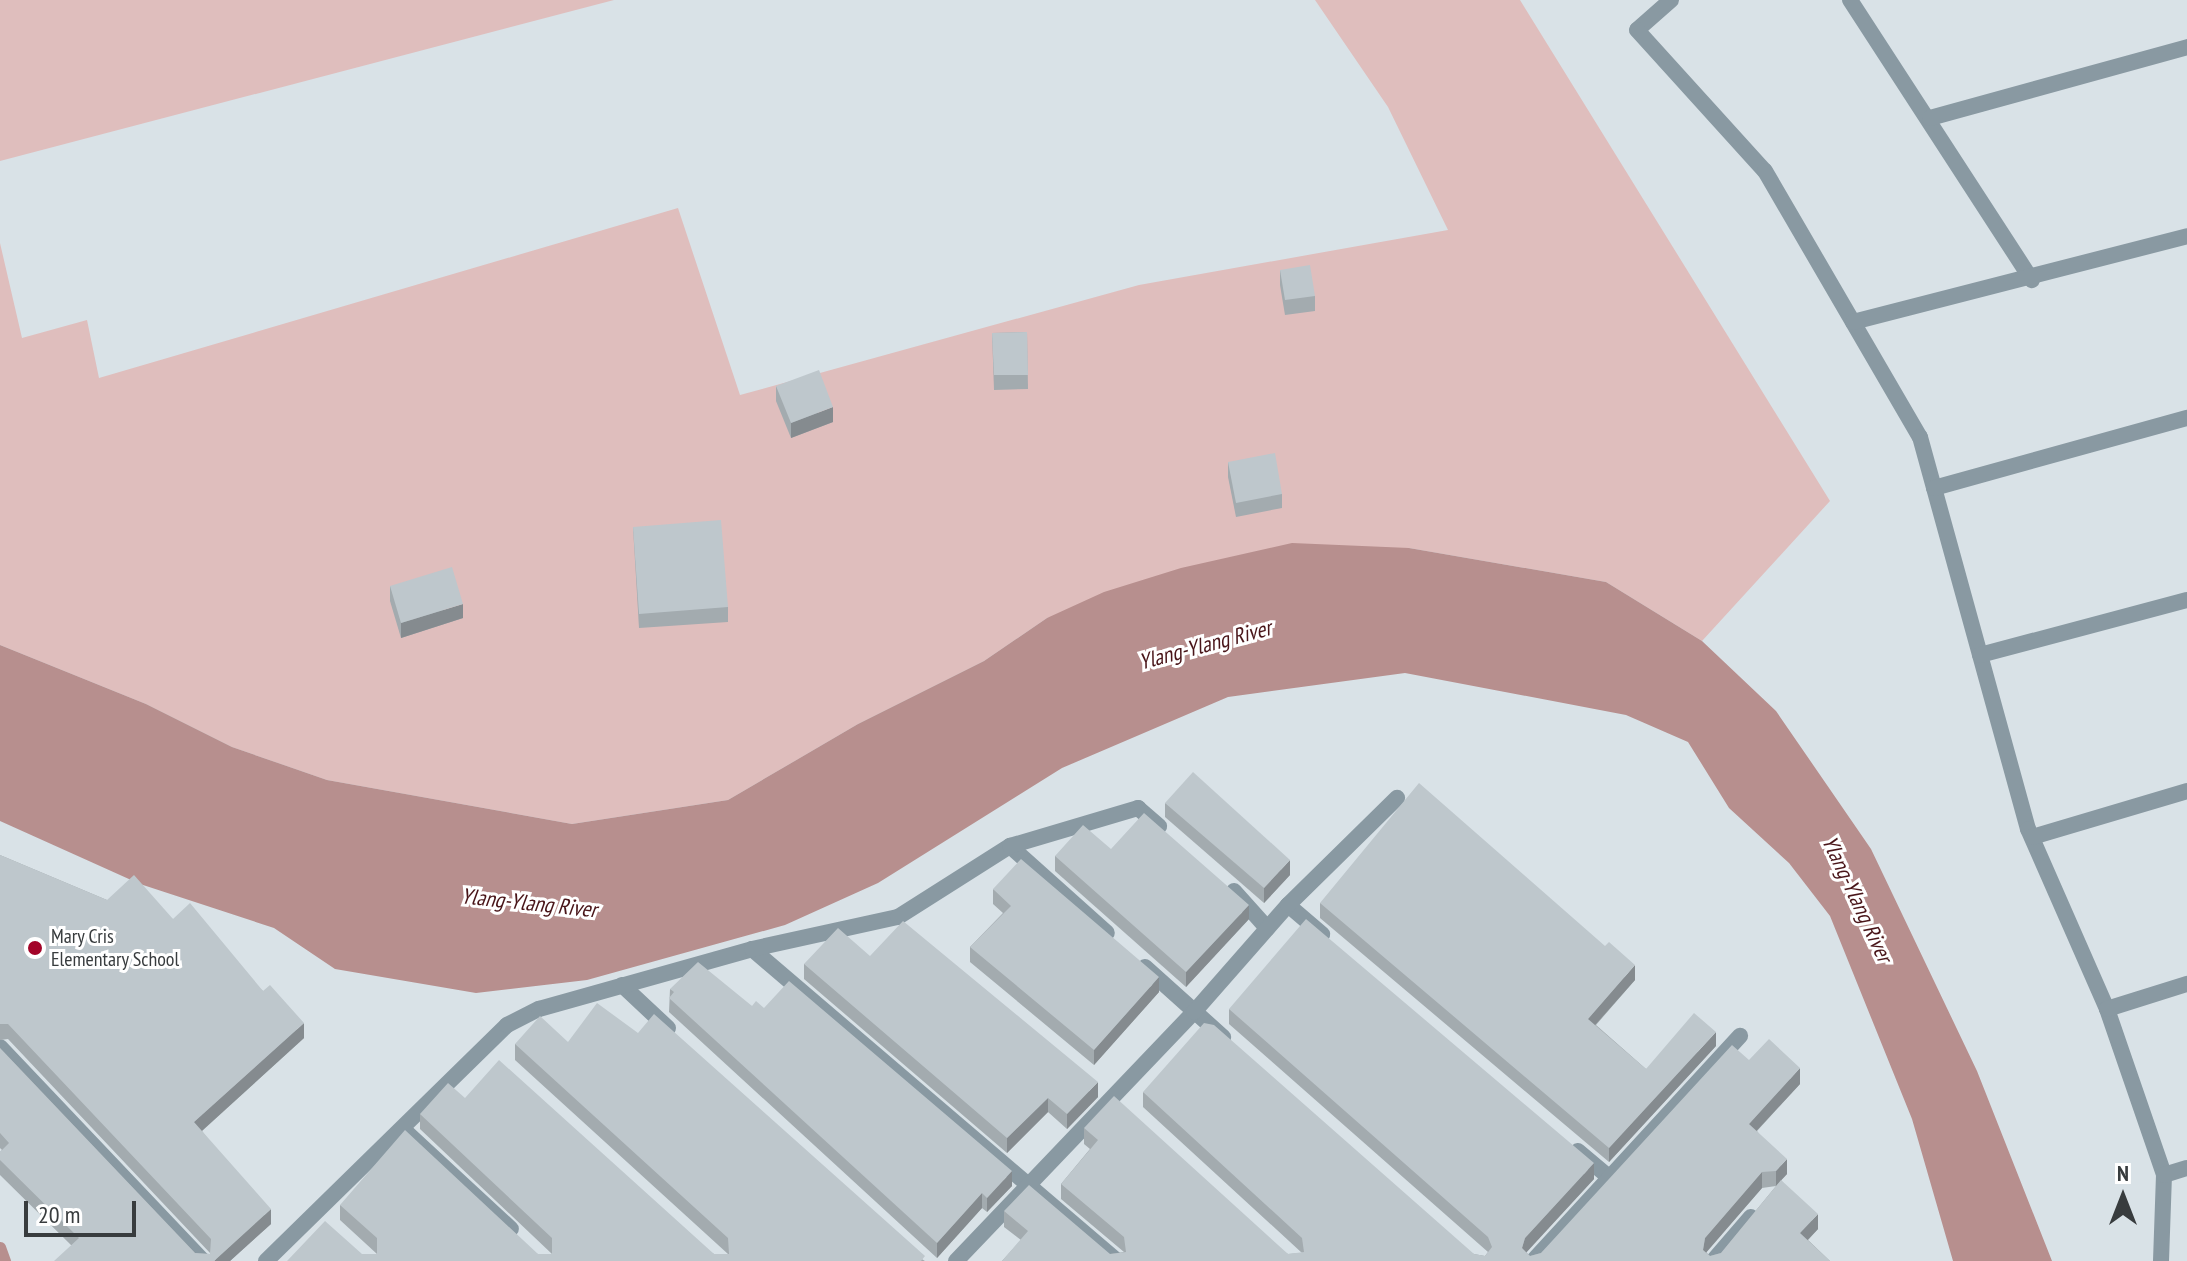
<!DOCTYPE html>
<html>
<head>
<meta charset="utf-8">
<style>
	body { margin:0 }
	#map { position:relative; width:2187px; height:1261px; overflow:hidden; background:#d9e2e7; font-family:"PT Sans Narrow",sans-serif }
	div>[style] { position:absolute }
	.green>* { inset:0; background:#dfbebd }
	.water>* { inset:0; background:#b78f8e }
	.stream>* { height:11px; margin:-5.5px; padding:0 5.5px; transform-origin:5.5px; border-radius:5.5px; background:#b78f8e }
	.minor>* { height:16px; margin:-8px; padding:0 8px; transform-origin:8px; border-radius:8px; background:#8999a2 }
	.wall>* { inset:0; background:#a3abaf }
	.shaded-wall>* { inset:0; background:#858b8f }
	.building>* { inset:0; background:#bec7cc }
	.dots>* { width:22px; height:22px; translate:-50% -50%; box-sizing:border-box; border:4px solid #fff; border-radius:50% }
	span { translate:-50% -50%; white-space:nowrap; text-align:center; line-height:1.15; -webkit-text-stroke:6px #fff; paint-order:stroke }
	.poi-label { font-size:20px; color:#383c3e }
	.left { translate:0 -50%; text-align:left }
	.water-label { font-size:22px; color:#491519; font-style:italic }
	.north { position:absolute; left:2083px; top:1157px; width:80px; height:80px; -webkit-text-stroke:6px #fff; paint-order:stroke; rotate:0deg; font-size:22px; font-weight:700; line-height:32px; text-align:center; color:#383c3e }
	.north::after { content:''; display:block; margin:auto; width:28px; height:36px; background:#383c3e; clip-path:polygon(50% 0,100% 100%,50% 72%,0 100%) }
	.scale { position:absolute; left:24px; top:1201px; width:112px; height:36px; box-sizing:border-box; border:4px solid #383c3e; border-top:0; padding-left:10px; font-size:24px; line-height:28px; white-space:nowrap; color:#383c3e; -webkit-text-stroke:6px #fff; paint-order:stroke }
</style>
</head>
<body>
<div id="map">
	<div class="green">
		<i style="clip-path:polygon(0 0,614px 0,0 161px)"></i>
		<i style="clip-path:polygon(1315px 0,1520px 0,1830px 501px,1702px 641px,1606px 582px,1409px 548px,1047px 618px,984px 661px,858px 724px,728px 800px,572px 824px,327px 780px,232px 747px,146px 704px,0 645px,0 243px,22px 338px,87px 320px,99px 378px,678px 208px,740px 395px,1139px 285px,1448px 230px,1388px 107px)"></i>
	</div>
	<div class="water">
		<i style="clip-path:polygon(1292px 543px,1409px 548px,1606px 582px,1702px 641px,1776px 711px,1871px 849px,1977px 1071px,2052px 1261px,1953px 1261px,1912px 1119px,1830px 916px,1789px 863px,1729px 808px,1688px 742px,1626px 715px,1405px 673px,1228px 697px,1062px 768px,878px 883px,785px 925px,587px 980px,476px 993px,335px 969px,274px 928px,140px 884px,0 821px,0 645px,146px 704px,232px 747px,327px 780px,572px 824px,728px 800px,858px 724px,984px 661px,1047px 618px,1104px 592px,1181px 568px)"></i>
	</div>
	<div class="stream">
		<i style="left:0;top:1247px;width:15px;rotate:70deg"></i>
	</div>
	<div class="minor">
		<i style="left:1671px;top:0;width:45px;rotate:138.6deg"></i>
		<i style="left:1637px;top:30px;width:190px;rotate:47.8deg"></i>
		<i style="left:1765px;top:171px;width:308px;rotate:59.8deg"></i>
		<i style="left:1920px;top:437px;width:407px;rotate:74.6deg"></i>
		<i style="left:2028px;top:829px;width:197px;rotate:66.3deg"></i>
		<i style="left:2107px;top:1009px;width:176px;rotate:71deg"></i>
		<i style="left:2164px;top:1175px;width:86px;rotate:92deg"></i>
		<i style="left:1850px;top:0;width:334px;rotate:57deg"></i>
		<i style="left:1930px;top:118px;width:267px;rotate:-15.4deg"></i>
		<i style="left:1853px;top:322px;width:345px;rotate:-14.4deg"></i>
		<i style="left:1934px;top:488px;width:263px;rotate:-15.5deg"></i>
		<i style="left:1980px;top:655px;width:214px;rotate:-14.9deg"></i>
		<i style="left:2032px;top:837px;width:162px;rotate:-16.5deg"></i>
		<i style="left:1010px;top:846px;width:130px;rotate:41.9deg"></i>
		<i style="left:1234px;top:891px;width:50px;rotate:48.3deg"></i>
		<i style="left:1288px;top:905px;width:45px;rotate:40.5deg"></i>
		<i style="left:752px;top:949px;width:480px;rotate:40.5deg"></i>
		<i style="left:1145px;top:967px;width:105px;rotate:41.9deg"></i>
		<i style="left:622px;top:985px;width:63px;rotate:43.1deg"></i>
		<i style="left:2107px;top:1009px;width:84px;rotate:-17.4deg"></i>
		<i style="left:0;top:1047px;width:295px;rotate:46.5deg"></i>
		<i style="left:403px;top:1129px;width:147px;rotate:42.8deg"></i>
		<i style="left:1578px;top:1151px;width:42px;rotate:40.2deg"></i>
		<i style="left:2164px;top:1175px;width:24px;rotate:-17deg"></i>
		<i style="left:266px;top:1261px;width:337px;rotate:-44.4deg"></i>
		<i style="left:507px;top:1025px;width:36px;rotate:-27deg"></i>
		<i style="left:539px;top:1009px;width:221px;rotate:-15.7deg"></i>
		<i style="left:752px;top:949px;width:149px;rotate:-12.4deg"></i>
		<i style="left:898px;top:917px;width:133px;rotate:-32.4deg"></i>
		<i style="left:1010px;top:846px;width:134px;rotate:-16.5deg"></i>
		<i style="left:1138px;top:808px;width:28px;rotate:41deg"></i>
		<i style="left:956px;top:1261px;width:344px;rotate:-46.3deg"></i>
		<i style="left:1194px;top:1012px;width:142px;rotate:-48.7deg"></i>
		<i style="left:1288px;top:905px;width:153px;rotate:-44.5deg"></i>
		<i style="left:1533px;top:1261px;width:306px;rotate:-47.4deg"></i>
		<i style="left:1713px;top:1261px;width:58px;rotate:-49.2deg"></i>
	</div>
	<div class="wall">
		<i style="clip-path:polygon(1280px 270px,1315px 296px,1315px 311px,1285px 315px,1280px 285px)"></i>
		<i style="clip-path:polygon(1027px 332px,1028px 389px,994px 390px,992px 333px)"></i>
		<i style="clip-path:polygon(776px 386px,833px 422px,791px 438px,776px 401px)"></i>
		<i style="clip-path:polygon(1228px 462px,1282px 494px,1282px 508px,1236px 517px,1228px 477px)"></i>
		<i style="clip-path:polygon(633px 527px,728px 607px,728px 622px,639px 628px)"></i>
		<i style="clip-path:polygon(390px 586px,463px 618px,401px 638px,390px 601px)"></i>
		<i style="clip-path:polygon(1165px 803px,1290px 875px,1264px 903px,1165px 817px)"></i>
		<i style="clip-path:polygon(1111px 849px,1249px 919px,1186px 987px,1055px 871px,1055px 856px)"></i>
		<i style="clip-path:polygon(0 855px,107px 900px,173px 919px,263px 991px,304px 1038px,202px 1131px,271px 1224px,230px 1261px,71px 1245px,0 1175px,0 1152px,2px 1150px,0 1148px,0 1048px,195px 1253px,210px 1254px,210px 1253px,8px 1039px,0 1040px)"></i>
		<i style="clip-path:polygon(993px 889px,1159px 992px,1094px 1065px,970px 962px,970px 947px,1003px 913px,993px 904px)"></i>
		<i style="clip-path:polygon(1320px 903px,1635px 980px,1596px 1025px,1646px 1069px,1716px 1046px,1609px 1162px,1320px 918px)"></i>
		<i style="clip-path:polygon(870px 956px,1098px 1097px,1067px 1129px,1048px 1112px,1007px 1153px,804px 979px,804px 964px)"></i>
		<i style="clip-path:polygon(670px 989px,752px 1006px,1012px 1186px,987px 1212px,982px 1208px,937px 1258px,669px 1012px)"></i>
		<i style="clip-path:polygon(evenodd,1229px 1009px,1594px 1179px,1526px 1252px,1530px 1256px,1541px 1253px,1749px 1060px,1800px 1084px,1757px 1131px,1787px 1174px,1781px 1180px,1818px 1229px,1808px 1240px,1830px 1261px,1002px 1261px,1021px 1240px,1004px 1227px,1004px 1211px,1110px 1254px,1124px 1252px,1061px 1199px,1061px 1184px,1090px 1149px,1084px 1144px,1084px 1128px,1288px 1254px,1302px 1253px,1143px 1107px,1143px 1092px,1474px 1254px,1485px 1256px,1488px 1252px,1229px 1024px,1229px 1009px,1776px 1186px,1721px 1253px,1710px 1256px,1706px 1252px,1762px 1188px,1776px 1186px)"></i>
		<i style="clip-path:polygon(568px 1042px,925px 1261px,362px 1254px,377px 1254px,340px 1220px,340px 1205px,538px 1254px,552px 1254px,420px 1129px,420px 1114px,465px 1098px,714px 1254px,728px 1254px,515px 1060px,515px 1044px)"></i>
	</div>
	<div class="shaded-wall">
		<i style="clip-path:polygon(833px 407px,833px 422px,791px 438px,791px 423px)"></i>
		<i style="clip-path:polygon(463px 604px,463px 618px,401px 638px,401px 623px)"></i>
		<i style="clip-path:polygon(1290px 860px,1290px 875px,1264px 903px,1264px 888px)"></i>
		<i style="clip-path:polygon(1249px 905px,1249px 919px,1186px 987px,1186px 972px)"></i>
		<i style="clip-path:polygon(1635px 965px,1635px 980px,1588px 1033px,1588px 1019px)"></i>
		<i style="clip-path:polygon(1159px 977px,1159px 992px,1094px 1065px,1094px 1050px)"></i>
		<i style="clip-path:polygon(304px 1023px,304px 1038px,194px 1138px,194px 1122px)"></i>
		<i style="clip-path:polygon(1716px 1032px,1716px 1046px,1609px 1162px,1609px 1148px)"></i>
		<i style="clip-path:polygon(1800px 1068px,1800px 1084px,1749px 1139px,1749px 1124px)"></i>
		<i style="clip-path:polygon(1098px 1082px,1098px 1097px,1067px 1129px,1067px 1114px)"></i>
		<i style="clip-path:polygon(1048px 1098px,1048px 1112px,1007px 1153px,1007px 1138px)"></i>
		<i style="clip-path:polygon(1787px 1159px,1787px 1174px,1776px 1186px,1776px 1171px)"></i>
		<i style="clip-path:polygon(1594px 1163px,1594px 1179px,1525px 1254px,1522px 1248px,1525px 1238px)"></i>
		<i style="clip-path:polygon(1012px 1171px,1012px 1186px,987px 1212px,987px 1198px)"></i>
		<i style="clip-path:polygon(1762px 1172px,1762px 1188px,1705px 1254px,1703px 1250px,1705px 1238px)"></i>
		<i style="clip-path:polygon(982px 1193px,982px 1208px,937px 1258px,937px 1243px)"></i>
		<i style="clip-path:polygon(271px 1209px,271px 1224px,230px 1261px,214px 1261px)"></i>
		<i style="clip-path:polygon(1818px 1214px,1818px 1229px,1800px 1248px,1800px 1233px)"></i>
	</div>
	<div class="building">
		<i style="clip-path:polygon(1310px 265px,1315px 296px,1285px 300px,1280px 270px)"></i>
		<i style="clip-path:polygon(1027px 332px,1028px 375px,994px 375px,992px 333px)"></i>
		<i style="clip-path:polygon(819px 370px,833px 407px,791px 423px,776px 386px)"></i>
		<i style="clip-path:polygon(1275px 453px,1282px 494px,1236px 503px,1228px 462px)"></i>
		<i style="clip-path:polygon(721px 520px,728px 607px,639px 614px,633px 527px)"></i>
		<i style="clip-path:polygon(452px 567px,463px 604px,401px 623px,390px 586px)"></i>
		<i style="clip-path:polygon(1193px 772px,1290px 860px,1264px 888px,1165px 803px)"></i>
		<i style="clip-path:polygon(1419px 783px,1605px 946px,1609px 942px,1635px 965px,1588px 1019px,1646px 1069px,1694px 1013px,1716px 1032px,1609px 1148px,1320px 903px)"></i>
		<i style="clip-path:polygon(1144px 813px,1249px 905px,1186px 972px,1055px 856px,1083px 825px,1111px 849px)"></i>
		<i style="clip-path:polygon(0 855px,107px 900px,134px 875px,173px 919px,190px 903px,263px 991px,270px 985px,304px 1023px,194px 1122px,271px 1209px,214px 1261px,54px 1261px,79px 1238px,0 1160px,0 1152px,9px 1143px,0 1133px,0 1048px,195px 1253px,210px 1254px,211px 1239px,8px 1024px,0 1024px)"></i>
		<i style="clip-path:polygon(1021px 859px,1159px 977px,1094px 1050px,970px 947px,1011px 906px,993px 889px)"></i>
		<i style="clip-path:polygon(1306px 919px,1594px 1163px,1525px 1238px,1522px 1248px,1530px 1256px,1541px 1253px,1732px 1045px,1749px 1060px,1769px 1039px,1800px 1068px,1749px 1124px,1787px 1159px,1776px 1171px,1762px 1172px,1705px 1238px,1703px 1250px,1710px 1256px,1721px 1253px,1781px 1180px,1818px 1214px,1800px 1233px,1830px 1261px,1002px 1261px,1028px 1231px,1004px 1211px,1029px 1185px,1110px 1254px,1126px 1252px,1124px 1237px,1061px 1184px,1098px 1140px,1084px 1128px,1114px 1096px,1288px 1254px,1304px 1252px,1302px 1238px,1143px 1092px,1204px 1023px,1214px 1025px,1474px 1254px,1485px 1256px,1492px 1247px,1488px 1237px,1229px 1009px)"></i>
		<i style="clip-path:polygon(903px 921px,1098px 1082px,1067px 1114px,1048px 1098px,1007px 1138px,804px 964px,838px 928px,870px 956px)"></i>
		<i style="clip-path:polygon(698px 962px,752px 1006px,756px 1001px,764px 1008px,789px 981px,1012px 1171px,987px 1198px,982px 1193px,937px 1243px,669px 998px,674px 992px,670px 989px)"></i>
		<i style="clip-path:polygon(597px 1003px,638px 1033px,654px 1014px,925px 1256px,921px 1261px,287px 1261px,325px 1221px,362px 1254px,377px 1254px,377px 1238px,340px 1205px,405px 1130px,538px 1254px,552px 1254px,552px 1238px,420px 1114px,448px 1083px,465px 1098px,499px 1060px,714px 1254px,729px 1254px,728px 1238px,515px 1044px,540px 1016px,568px 1042px)"></i>
	</div>
	<div class="dots">
		<i style="left:35px;top:948px;background:#a30429"></i>
	</div>
	<div class="poi-label">
		<span class="left" style="left:51px;top:948px">Mary Cris<br>Elementary School</span>
	</div>
	<div class="water-label">
		<span style="left:1205px;top:645px;rotate:-15deg">Ylang-Ylang River</span>
		<span style="left:1857px;top:899px;rotate:65deg">Ylang-Ylang River</span>
		<span style="left:529px;top:903px;rotate:6deg">Ylang-Ylang River</span>
	</div>
	<div class="north">N</div>
	<div class="scale">20 m</div>
</div>
</body>
</html>
